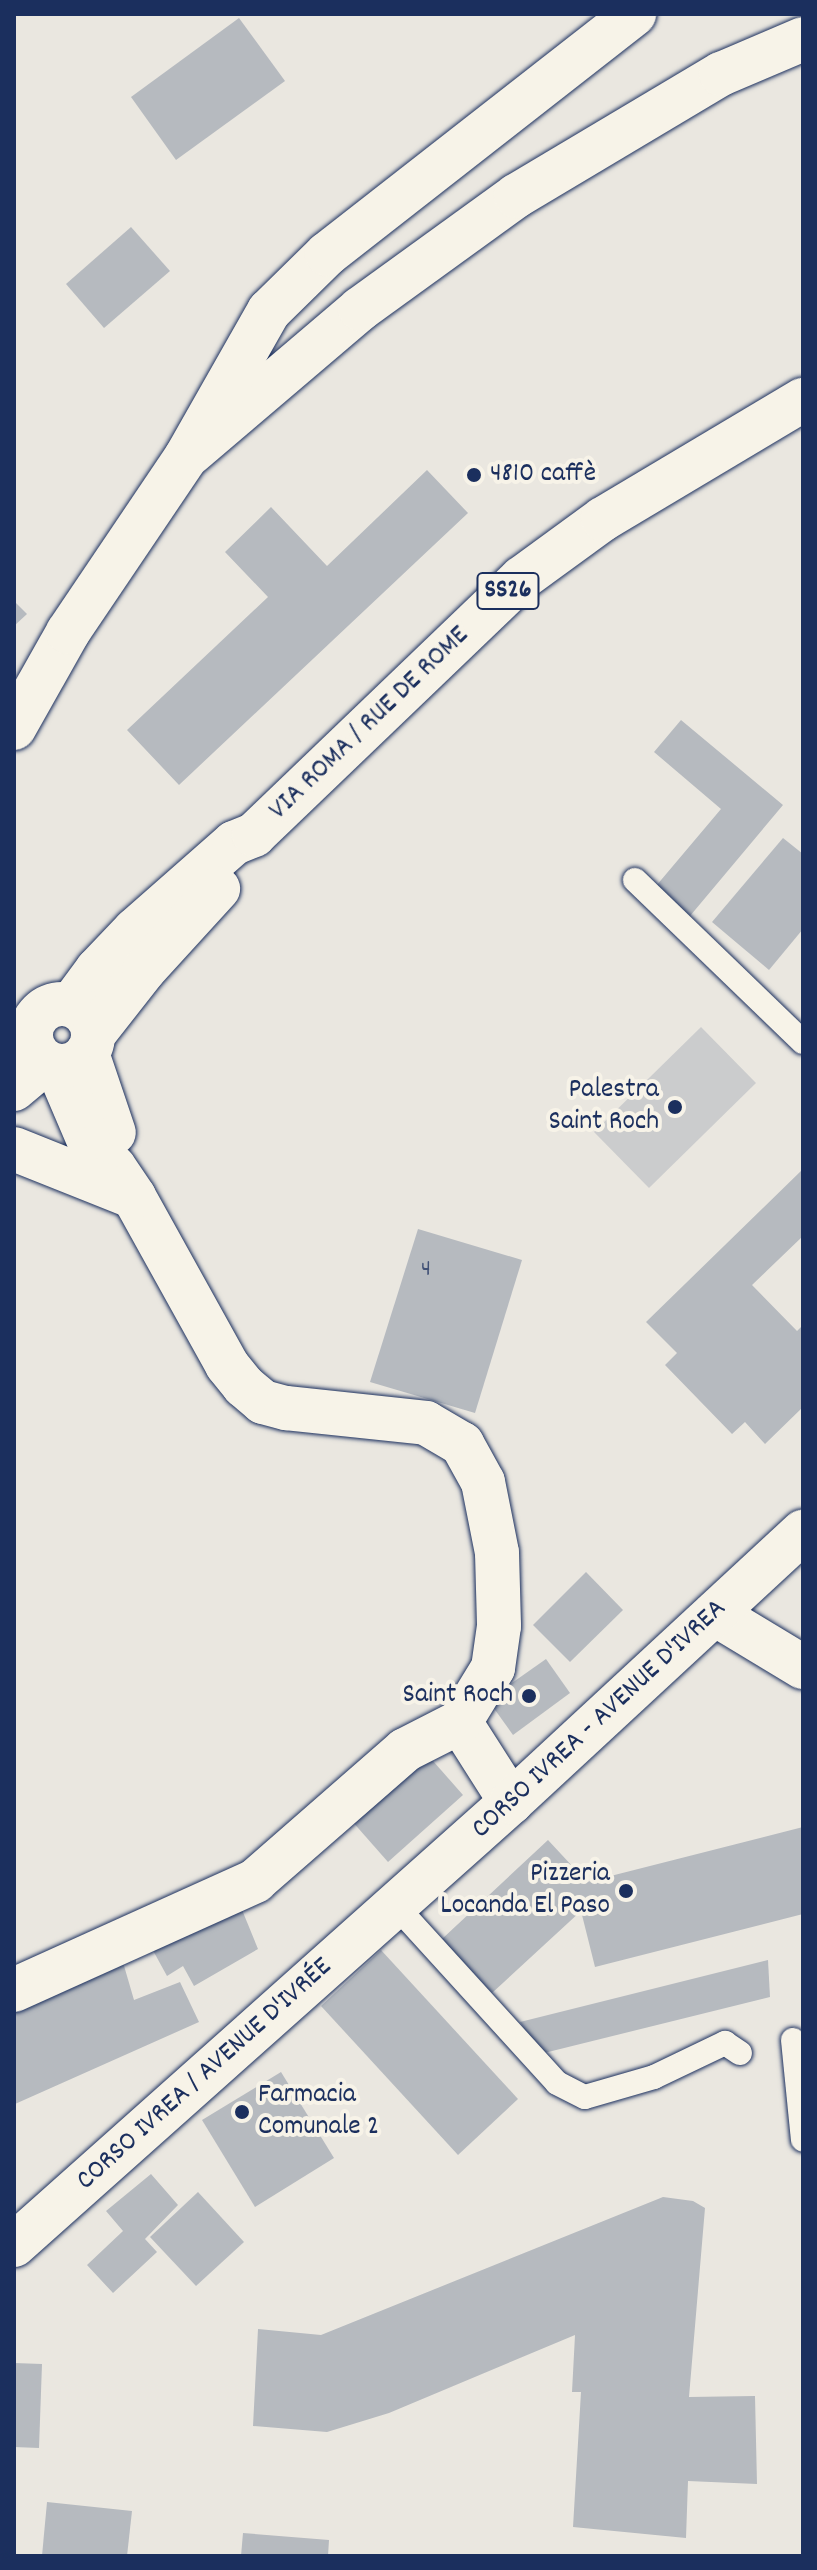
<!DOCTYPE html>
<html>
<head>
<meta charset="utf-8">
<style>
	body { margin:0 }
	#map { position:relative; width:817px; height:2570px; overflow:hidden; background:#eae7e0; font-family:Dekko,sans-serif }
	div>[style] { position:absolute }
	.green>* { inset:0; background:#cbcccd }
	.building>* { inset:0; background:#b6babf }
	.roads { filter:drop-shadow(0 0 2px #1b2f5e) drop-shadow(0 0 2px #1b2f5e) }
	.lane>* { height:24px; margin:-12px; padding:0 12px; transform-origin:12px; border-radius:12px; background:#f7f3e8 }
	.street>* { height:44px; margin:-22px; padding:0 22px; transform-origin:22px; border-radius:22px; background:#f7f3e8 }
	.secondary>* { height:44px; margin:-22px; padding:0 22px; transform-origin:22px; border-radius:22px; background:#f7f3e8 }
	.primary>* { height:44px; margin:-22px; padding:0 22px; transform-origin:22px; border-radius:22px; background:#f7f3e8 }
	.primary>.ring { margin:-22px; padding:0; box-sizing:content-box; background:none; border:44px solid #f7f3e8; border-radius:50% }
	.dots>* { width:22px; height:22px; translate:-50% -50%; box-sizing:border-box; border:4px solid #f7f3e8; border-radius:50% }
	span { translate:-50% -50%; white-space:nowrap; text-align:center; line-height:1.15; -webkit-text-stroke:8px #f7f3e8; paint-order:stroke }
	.number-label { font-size:24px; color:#425276 }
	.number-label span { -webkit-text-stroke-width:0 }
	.shield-label span { padding:2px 6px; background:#f7f3e8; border:2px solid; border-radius:6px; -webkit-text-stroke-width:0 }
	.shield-label { font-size:26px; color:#1b2f5e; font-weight:700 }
	.poi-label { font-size:28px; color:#1b2f5e }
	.left { translate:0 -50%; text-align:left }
	.right { translate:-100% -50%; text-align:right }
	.street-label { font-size:28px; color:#1b2f5e }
	.frame { position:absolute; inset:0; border:16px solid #1b2f5e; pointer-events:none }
</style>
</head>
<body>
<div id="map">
	<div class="green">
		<i style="clip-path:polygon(701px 1027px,756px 1083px,649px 1188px,594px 1132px)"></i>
	</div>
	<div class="building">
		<i style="clip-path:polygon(239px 18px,285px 81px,176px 160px,131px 97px)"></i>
		<i style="clip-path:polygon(131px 227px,170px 271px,104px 328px,66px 284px)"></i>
		<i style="clip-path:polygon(427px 470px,468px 513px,179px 785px,127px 730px,268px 597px,225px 552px,271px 507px,327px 566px)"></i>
		<i style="clip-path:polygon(14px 601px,27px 614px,14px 626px)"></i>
		<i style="clip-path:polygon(681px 720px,783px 805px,690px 916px,656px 886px,721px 809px,654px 752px)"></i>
		<i style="clip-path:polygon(783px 838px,803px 854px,803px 929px,769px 970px,712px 922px)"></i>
		<i style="clip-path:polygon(803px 1169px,803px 1236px,752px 1285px,797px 1331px,803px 1325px,803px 1407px,765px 1444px,745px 1422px,732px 1434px,665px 1365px,677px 1353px,646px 1322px)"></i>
		<i style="clip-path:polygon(418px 1229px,522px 1260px,475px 1413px,370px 1382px)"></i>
		<i style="clip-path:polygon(586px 1572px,623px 1610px,570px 1662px,533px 1625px)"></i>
		<i style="clip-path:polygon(546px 1659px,570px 1693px,513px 1735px,488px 1700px)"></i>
		<i style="clip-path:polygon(426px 1753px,463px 1795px,388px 1862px,351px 1820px)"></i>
		<i style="clip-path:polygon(803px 1827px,803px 1914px,595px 1967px,581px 1911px,492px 1993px,442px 1939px,548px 1840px,587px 1882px)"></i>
		<i style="clip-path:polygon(240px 1905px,258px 1949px,194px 1986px,183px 1966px,167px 1976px,150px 1945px)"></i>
		<i style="clip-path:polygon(381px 1950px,518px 2099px,458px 2155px,321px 2006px)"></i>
		<i style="clip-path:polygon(120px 1952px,134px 2000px,180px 1982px,199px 2022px,15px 2104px,14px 2004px)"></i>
		<i style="clip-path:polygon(768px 1960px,770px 1997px,540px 2054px,520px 2022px)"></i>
		<i style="clip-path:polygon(281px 2072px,334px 2158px,255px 2207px,202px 2120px)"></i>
		<i style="clip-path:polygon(151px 2174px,178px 2205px,145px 2239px,157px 2252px,113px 2293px,87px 2265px,123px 2231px,106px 2211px)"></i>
		<i style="clip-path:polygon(198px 2192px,244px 2242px,196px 2286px,150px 2237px)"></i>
		<i style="clip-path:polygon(663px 2197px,693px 2201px,705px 2208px,689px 2397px,755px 2396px,757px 2484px,688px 2481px,686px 2538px,573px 2527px,581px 2392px,572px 2392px,575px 2335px,389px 2413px,327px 2432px,253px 2426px,258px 2329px,321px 2335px)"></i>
		<i style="clip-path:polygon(14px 2363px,42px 2364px,39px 2448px,14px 2447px)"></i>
		<i style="clip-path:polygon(47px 2502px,132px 2511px,127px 2556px,42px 2556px)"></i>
		<i style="clip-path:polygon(243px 2533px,329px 2540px,328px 2556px,241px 2556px)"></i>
	</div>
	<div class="roads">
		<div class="lane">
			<i style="left:635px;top:880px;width:233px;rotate:44deg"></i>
			<i style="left:396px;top:1906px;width:239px;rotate:47.7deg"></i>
			<i style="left:557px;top:2083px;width:31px;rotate:27deg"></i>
			<i style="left:585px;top:2097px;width:72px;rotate:-16.2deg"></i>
			<i style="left:654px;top:2077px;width:79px;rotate:-25.6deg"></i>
			<i style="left:725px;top:2043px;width:18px;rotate:34deg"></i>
			<i style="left:793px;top:2040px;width:100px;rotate:84.3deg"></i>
		</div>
		<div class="street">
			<i style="left:191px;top:453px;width:222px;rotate:-40.4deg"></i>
			<i style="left:360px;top:309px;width:193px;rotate:-35.9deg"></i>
			<i style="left:516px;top:196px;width:239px;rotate:-30.8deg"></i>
			<i style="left:721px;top:74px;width:89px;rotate:-23.1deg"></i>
			<i style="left:87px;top:1053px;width:84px;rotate:71.4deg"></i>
			<i style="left:57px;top:1066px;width:89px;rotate:66.9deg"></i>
			<i style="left:92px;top:1148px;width:29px;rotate:41deg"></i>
			<i style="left:114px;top:1167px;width:36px;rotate:56deg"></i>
			<i style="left:134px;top:1197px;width:192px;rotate:61deg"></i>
			<i style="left:227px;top:1365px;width:27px;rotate:51deg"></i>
			<i style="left:244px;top:1386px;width:25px;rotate:40deg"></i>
			<i style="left:263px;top:1402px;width:24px;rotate:15deg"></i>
			<i style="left:286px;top:1408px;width:141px;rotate:6.1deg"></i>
			<i style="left:426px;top:1423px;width:42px;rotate:30.3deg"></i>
			<i style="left:462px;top:1444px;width:43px;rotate:61.1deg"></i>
			<i style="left:483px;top:1482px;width:72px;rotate:78.8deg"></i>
			<i style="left:497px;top:1553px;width:73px;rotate:88.4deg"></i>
			<i style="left:499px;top:1626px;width:42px;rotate:98.1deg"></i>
			<i style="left:493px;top:1668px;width:63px;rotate:121.4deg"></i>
			<i style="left:715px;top:1614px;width:103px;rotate:31.1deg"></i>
			<i style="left:460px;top:1722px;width:95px;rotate:57.5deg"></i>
			<i style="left:14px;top:1990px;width:265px;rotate:-24.3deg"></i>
			<i style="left:255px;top:1881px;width:199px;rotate:-41.1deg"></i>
			<i style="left:405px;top:1750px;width:62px;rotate:-27deg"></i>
		</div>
		<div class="secondary">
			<i style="left:14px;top:728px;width:110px;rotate:-60.6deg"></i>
			<i style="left:68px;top:632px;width:211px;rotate:-56deg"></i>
			<i style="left:186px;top:457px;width:168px;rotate:-60.4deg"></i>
			<i style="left:269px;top:311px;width:81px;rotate:-44.5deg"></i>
			<i style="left:327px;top:254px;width:390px;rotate:-38deg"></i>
			<i style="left:14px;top:2245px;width:666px;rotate:-41.71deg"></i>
			<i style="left:511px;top:1802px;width:398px;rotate:-42.8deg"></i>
		</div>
		<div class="primary">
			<i class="ring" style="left:31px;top:1004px;width:18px;height:18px"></i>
			<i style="left:71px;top:1005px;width:44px;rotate:-53.4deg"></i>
			<i style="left:97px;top:970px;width:55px;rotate:-46.5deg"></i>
			<i style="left:135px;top:930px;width:132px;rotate:-41.3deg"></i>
			<i style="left:234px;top:843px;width:22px;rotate:-22deg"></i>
			<i style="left:254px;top:835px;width:371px;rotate:-43.8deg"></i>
			<i style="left:522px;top:578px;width:100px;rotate:-36.1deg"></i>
			<i style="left:603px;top:519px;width:233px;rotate:-30.8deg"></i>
			<i style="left:93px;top:1035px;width:83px;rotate:-51.9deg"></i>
			<i style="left:144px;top:970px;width:110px;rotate:-47.6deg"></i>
			<i style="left:14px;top:1089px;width:42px;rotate:-40.2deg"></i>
			<i style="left:14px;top:1149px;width:129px;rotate:21.8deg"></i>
		</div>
	</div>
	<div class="dots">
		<i style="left:474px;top:475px;background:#1b2f5e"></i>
		<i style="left:675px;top:1107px;background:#1b2f5e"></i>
		<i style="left:529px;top:1696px;background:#1b2f5e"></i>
		<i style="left:626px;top:1891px;background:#1b2f5e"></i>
		<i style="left:242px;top:2112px;background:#1b2f5e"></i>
	</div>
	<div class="number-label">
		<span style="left:426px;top:1271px">4</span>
	</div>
	<div class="shield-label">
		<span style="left:508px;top:591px">SS26</span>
	</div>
	<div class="poi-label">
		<span class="left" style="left:490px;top:475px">4810 caffè</span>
		<span class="right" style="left:659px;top:1107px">Palestra<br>Saint Roch</span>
		<span class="right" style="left:513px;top:1696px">Saint Roch</span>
		<span class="right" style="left:610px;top:1891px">Pizzeria<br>Locanda El Paso</span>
		<span class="left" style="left:258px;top:2112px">Farmacia<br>Comunale 2</span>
	</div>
	<div class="street-label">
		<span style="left:370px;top:724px;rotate:-44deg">VIA ROMA / RUE DE ROME</span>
		<span style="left:600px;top:1720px;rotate:-43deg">CORSO IVREA - AVENUE D'IVREA</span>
		<span style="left:205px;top:2075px;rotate:-42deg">CORSO IVREA / AVENUE D'IVRÉE</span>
	</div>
	<div class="frame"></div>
</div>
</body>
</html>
